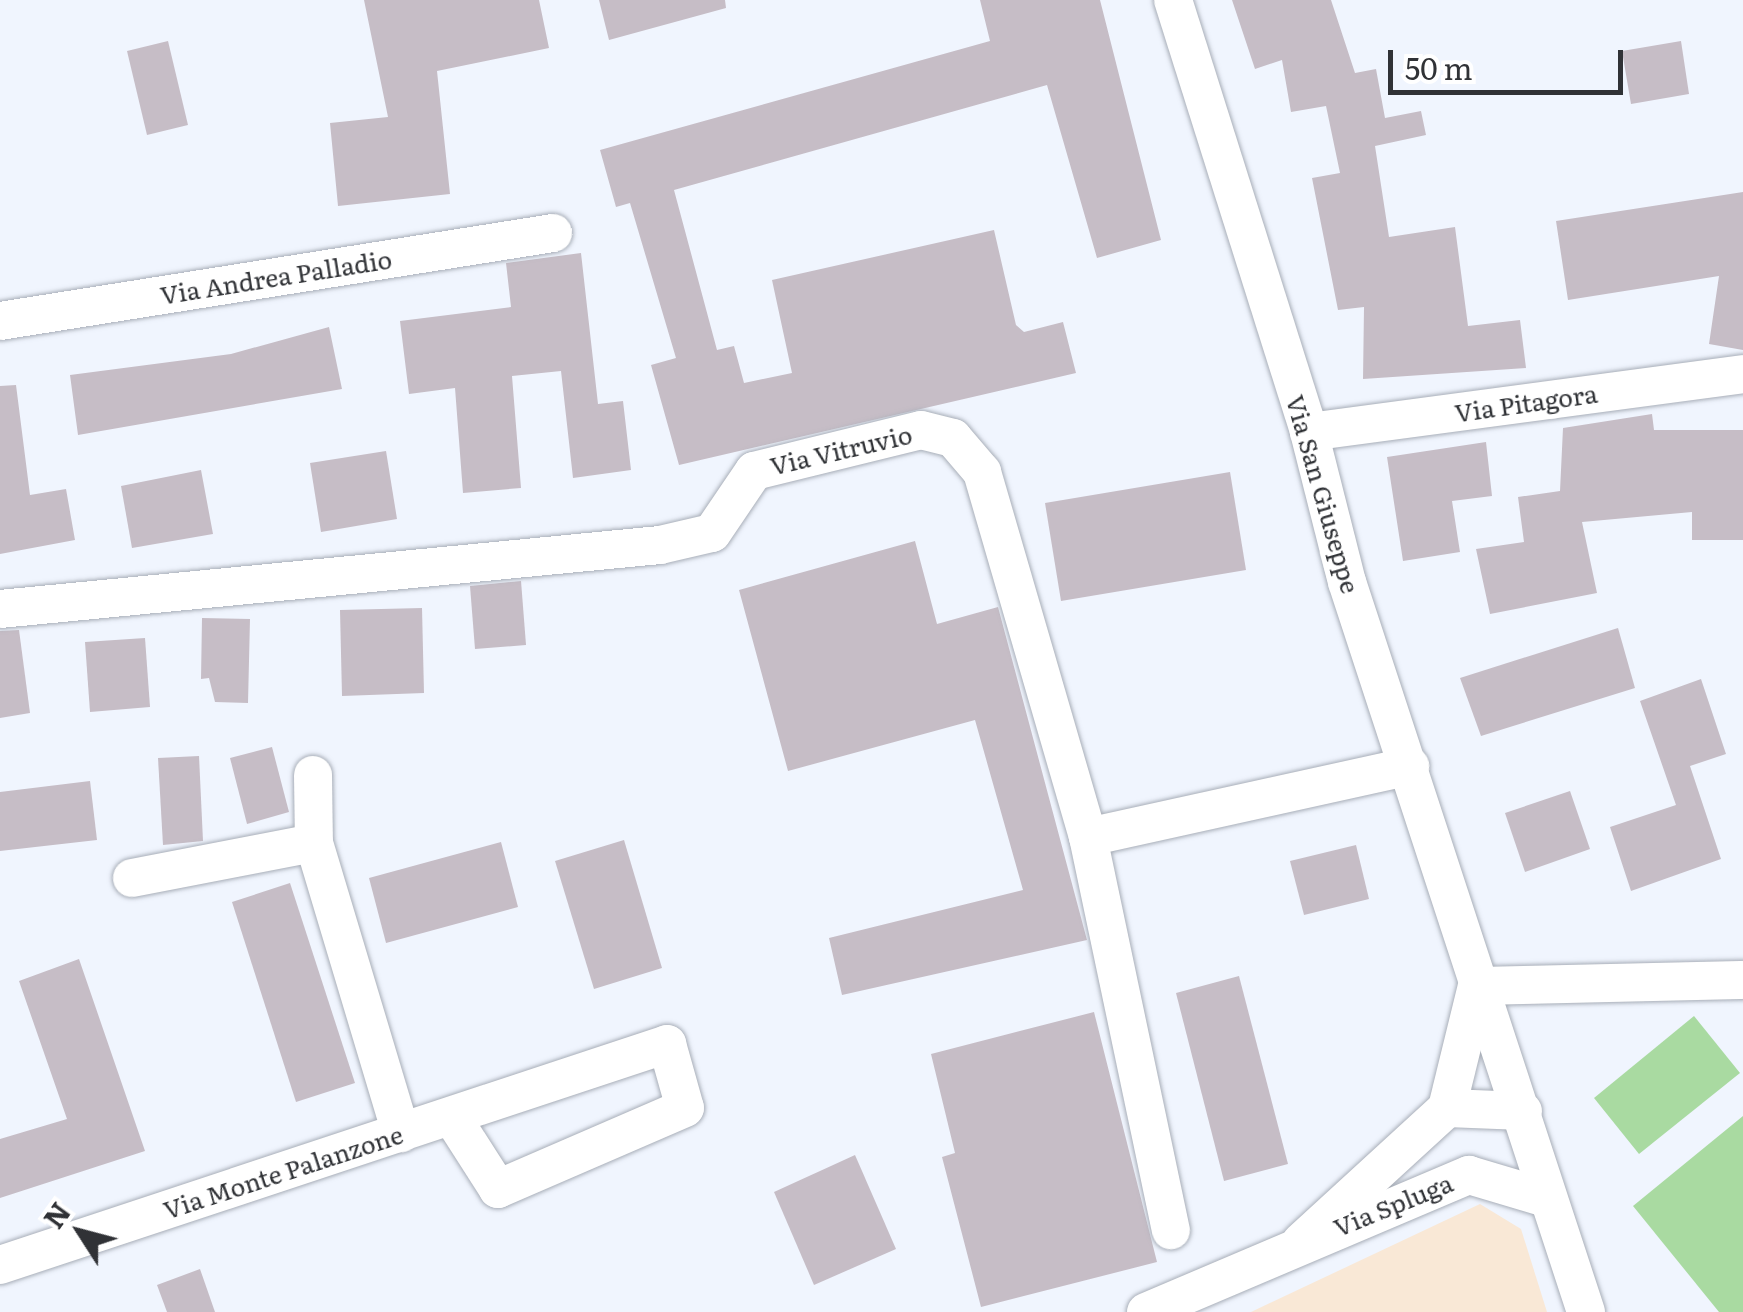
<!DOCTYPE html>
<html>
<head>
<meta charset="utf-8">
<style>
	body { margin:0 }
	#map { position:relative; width:1743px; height:1312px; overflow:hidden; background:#f0f5fe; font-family:Literata,serif }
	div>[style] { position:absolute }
	.industrial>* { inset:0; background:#f9e8d6 }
	.green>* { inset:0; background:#a9daa1 }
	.building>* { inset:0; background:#c6bdc6 }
	.roads { filter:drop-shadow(0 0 2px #a8aeb8) drop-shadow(0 0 2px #a8aeb8) }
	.street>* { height:38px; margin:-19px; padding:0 19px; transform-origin:19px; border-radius:19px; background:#fff }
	span { translate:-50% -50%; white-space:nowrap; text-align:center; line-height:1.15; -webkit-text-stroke:9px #fff; paint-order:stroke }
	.street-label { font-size:25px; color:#303236 }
	.north { position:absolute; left:30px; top:1182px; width:100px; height:100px; -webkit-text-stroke:8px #fff; paint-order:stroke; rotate:306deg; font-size:28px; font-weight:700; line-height:40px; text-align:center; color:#303236 }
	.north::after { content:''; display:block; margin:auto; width:35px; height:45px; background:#303236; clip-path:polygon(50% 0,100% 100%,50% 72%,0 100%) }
	.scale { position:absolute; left:1388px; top:50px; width:235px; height:45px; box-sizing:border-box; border:5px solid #303236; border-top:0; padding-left:12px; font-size:30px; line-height:35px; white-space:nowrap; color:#303236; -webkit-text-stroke:8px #fff; paint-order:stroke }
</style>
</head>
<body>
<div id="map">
	<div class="industrial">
		<i style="clip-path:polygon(1480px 1204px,1521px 1229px,1547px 1312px,1251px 1312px)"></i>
	</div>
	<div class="green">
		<i style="clip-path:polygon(1694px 1016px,1740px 1073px,1639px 1154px,1594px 1098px)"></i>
		<i style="clip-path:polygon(1743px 1116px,1743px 1312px,1719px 1312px,1633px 1206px)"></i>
	</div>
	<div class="building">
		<i style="clip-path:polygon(364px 0,539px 0,549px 48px,437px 71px,450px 194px,338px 206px,330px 123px,388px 117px)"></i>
		<i style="clip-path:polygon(599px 0,725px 0,726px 8px,609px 40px)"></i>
		<i style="clip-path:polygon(980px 0,1100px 0,1161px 240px,1097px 258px,1047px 85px,674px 190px,717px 350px,734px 346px,744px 383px,792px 373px,772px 280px,994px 230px,1016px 325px,1024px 332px,1063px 322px,1076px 373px,679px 465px,651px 365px,676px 358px,630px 203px,616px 207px,600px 150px,990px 41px)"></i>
		<i style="clip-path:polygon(1232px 0,1331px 0,1355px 73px,1376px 69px,1385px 118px,1421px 111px,1426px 135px,1375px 146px,1389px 237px,1455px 227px,1468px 326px,1520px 320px,1526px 368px,1363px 379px,1364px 307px,1338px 310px,1312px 178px,1340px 173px,1326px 106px,1291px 112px,1282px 60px,1255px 69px)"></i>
		<i style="clip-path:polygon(168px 41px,188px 125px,147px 135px,127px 51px)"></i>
		<i style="clip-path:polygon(1681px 41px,1689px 94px,1631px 104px,1622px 51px)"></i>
		<i style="clip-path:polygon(1743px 192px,1743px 350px,1709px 344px,1719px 276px,1568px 300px,1556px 221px)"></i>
		<i style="clip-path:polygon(581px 253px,598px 404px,623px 401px,631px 470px,573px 478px,561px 371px,512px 376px,521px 488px,463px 493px,455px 388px,409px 394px,400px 321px,511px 307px,506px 263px)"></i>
		<i style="clip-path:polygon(329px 327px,342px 389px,78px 435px,70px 375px,231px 354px)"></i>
		<i style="clip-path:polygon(16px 385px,30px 495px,66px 489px,75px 540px,0 554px,0 386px)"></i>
		<i style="clip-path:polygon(1652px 414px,1654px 430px,1743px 430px,1743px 540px,1692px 540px,1692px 512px,1582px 522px,1597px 593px,1490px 614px,1476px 549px,1524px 542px,1518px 497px,1560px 491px,1563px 428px)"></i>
		<i style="clip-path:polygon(1486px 442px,1492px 496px,1452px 501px,1460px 552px,1403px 561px,1387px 457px)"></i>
		<i style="clip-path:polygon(386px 451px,397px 519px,321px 532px,310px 463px)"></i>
		<i style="clip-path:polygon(201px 470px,213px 534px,132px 548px,121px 486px)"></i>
		<i style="clip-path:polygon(1230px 472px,1246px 570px,1061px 601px,1045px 503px)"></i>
		<i style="clip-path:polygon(915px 541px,937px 624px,998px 607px,1087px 940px,842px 995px,829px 938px,1023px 890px,975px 720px,788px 771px,739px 590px)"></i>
		<i style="clip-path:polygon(521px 581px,526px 645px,475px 649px,470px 586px)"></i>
		<i style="clip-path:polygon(422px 608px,424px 693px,342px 696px,340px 610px)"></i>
		<i style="clip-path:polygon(202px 618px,250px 619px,248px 703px,215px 702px,209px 678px,201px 679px)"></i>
		<i style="clip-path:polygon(1618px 628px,1635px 688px,1481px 736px,1460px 678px)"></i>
		<i style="clip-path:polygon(19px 630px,30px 713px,0 718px,0 631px)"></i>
		<i style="clip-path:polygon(145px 638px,150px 707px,90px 712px,85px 642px)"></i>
		<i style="clip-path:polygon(1701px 679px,1726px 754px,1690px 766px,1721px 859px,1631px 891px,1610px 827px,1676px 805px,1640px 701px)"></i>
		<i style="clip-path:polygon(272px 747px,289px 812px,247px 824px,230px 758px)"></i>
		<i style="clip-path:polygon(199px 756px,203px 841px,163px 845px,158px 758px)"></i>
		<i style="clip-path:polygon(90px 781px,97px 840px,0 851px,0 792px)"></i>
		<i style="clip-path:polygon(1570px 791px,1590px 849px,1525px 872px,1505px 813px)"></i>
		<i style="clip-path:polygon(624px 840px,662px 968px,594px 989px,555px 861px)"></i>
		<i style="clip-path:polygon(501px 842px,518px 907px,386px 943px,369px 878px)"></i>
		<i style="clip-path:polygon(1356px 845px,1369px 899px,1304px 915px,1290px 861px)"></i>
		<i style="clip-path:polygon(290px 883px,355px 1083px,296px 1102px,232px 902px)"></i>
		<i style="clip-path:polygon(79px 959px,145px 1151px,0 1198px,0 1139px,67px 1119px,19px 981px)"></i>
		<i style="clip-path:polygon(1239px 976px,1288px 1164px,1224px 1181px,1176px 993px)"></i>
		<i style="clip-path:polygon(1094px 1012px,1157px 1262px,981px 1307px,942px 1157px,955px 1153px,931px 1054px)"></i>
		<i style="clip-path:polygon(855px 1155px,896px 1249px,814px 1285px,774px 1192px)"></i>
		<i style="clip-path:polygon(200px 1269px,215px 1312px,167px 1312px,157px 1285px)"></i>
	</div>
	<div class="roads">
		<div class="street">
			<i style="left:1173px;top:0;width:453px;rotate:72.5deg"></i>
			<i style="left:1309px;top:432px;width:155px;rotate:75.8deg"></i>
			<i style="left:1347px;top:582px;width:768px;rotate:71.87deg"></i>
			<i style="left:0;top:321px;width:560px;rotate:-9.04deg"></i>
			<i style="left:1309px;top:432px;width:438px;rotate:-7.6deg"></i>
			<i style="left:0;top:609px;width:663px;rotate:-5.54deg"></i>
			<i style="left:660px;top:545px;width:53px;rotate:-13deg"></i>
			<i style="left:712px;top:533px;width:75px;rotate:-55.9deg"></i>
			<i style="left:754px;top:471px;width:172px;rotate:-13.8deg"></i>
			<i style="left:921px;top:430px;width:33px;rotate:14deg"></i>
			<i style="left:953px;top:438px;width:45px;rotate:49.5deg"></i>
			<i style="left:982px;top:472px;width:380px;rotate:73.8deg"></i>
			<i style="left:1088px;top:837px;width:402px;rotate:78.1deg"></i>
			<i style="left:313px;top:775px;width:68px;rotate:89.2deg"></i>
			<i style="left:1088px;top:837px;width:330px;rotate:-12.4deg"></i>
			<i style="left:132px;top:878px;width:185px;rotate:-10.9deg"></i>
			<i style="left:314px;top:843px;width:303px;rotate:73.3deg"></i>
			<i style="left:1447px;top:1108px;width:76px;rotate:2.3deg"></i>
			<i style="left:1301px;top:1242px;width:198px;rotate:-42.5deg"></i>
			<i style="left:1447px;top:1108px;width:126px;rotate:-76.2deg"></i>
			<i style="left:1477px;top:986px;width:266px;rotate:-1.3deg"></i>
			<i style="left:0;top:1265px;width:703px;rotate:-18.33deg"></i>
			<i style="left:667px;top:1044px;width:66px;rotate:74.3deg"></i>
			<i style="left:685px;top:1108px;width:204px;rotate:156.6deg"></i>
			<i style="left:498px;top:1189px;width:85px;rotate:-122.6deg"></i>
			<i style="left:1146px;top:1312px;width:351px;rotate:-23deg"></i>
			<i style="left:1469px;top:1175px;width:77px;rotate:16.6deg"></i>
		</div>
	</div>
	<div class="street-label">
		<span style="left:276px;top:277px;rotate:-9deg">Via Andrea Palladio</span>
		<span style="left:1526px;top:403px;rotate:-8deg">Via Pitagora</span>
		<span style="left:841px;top:450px;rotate:-13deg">Via Vitruvio</span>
		<span style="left:1323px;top:494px;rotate:74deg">Via San Giuseppe</span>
		<span style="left:283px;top:1172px;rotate:-18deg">Via Monte Palanzone</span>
		<span style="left:1393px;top:1205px;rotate:-22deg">Via Spluga</span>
	</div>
	<div class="north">N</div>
	<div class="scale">50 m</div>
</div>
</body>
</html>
